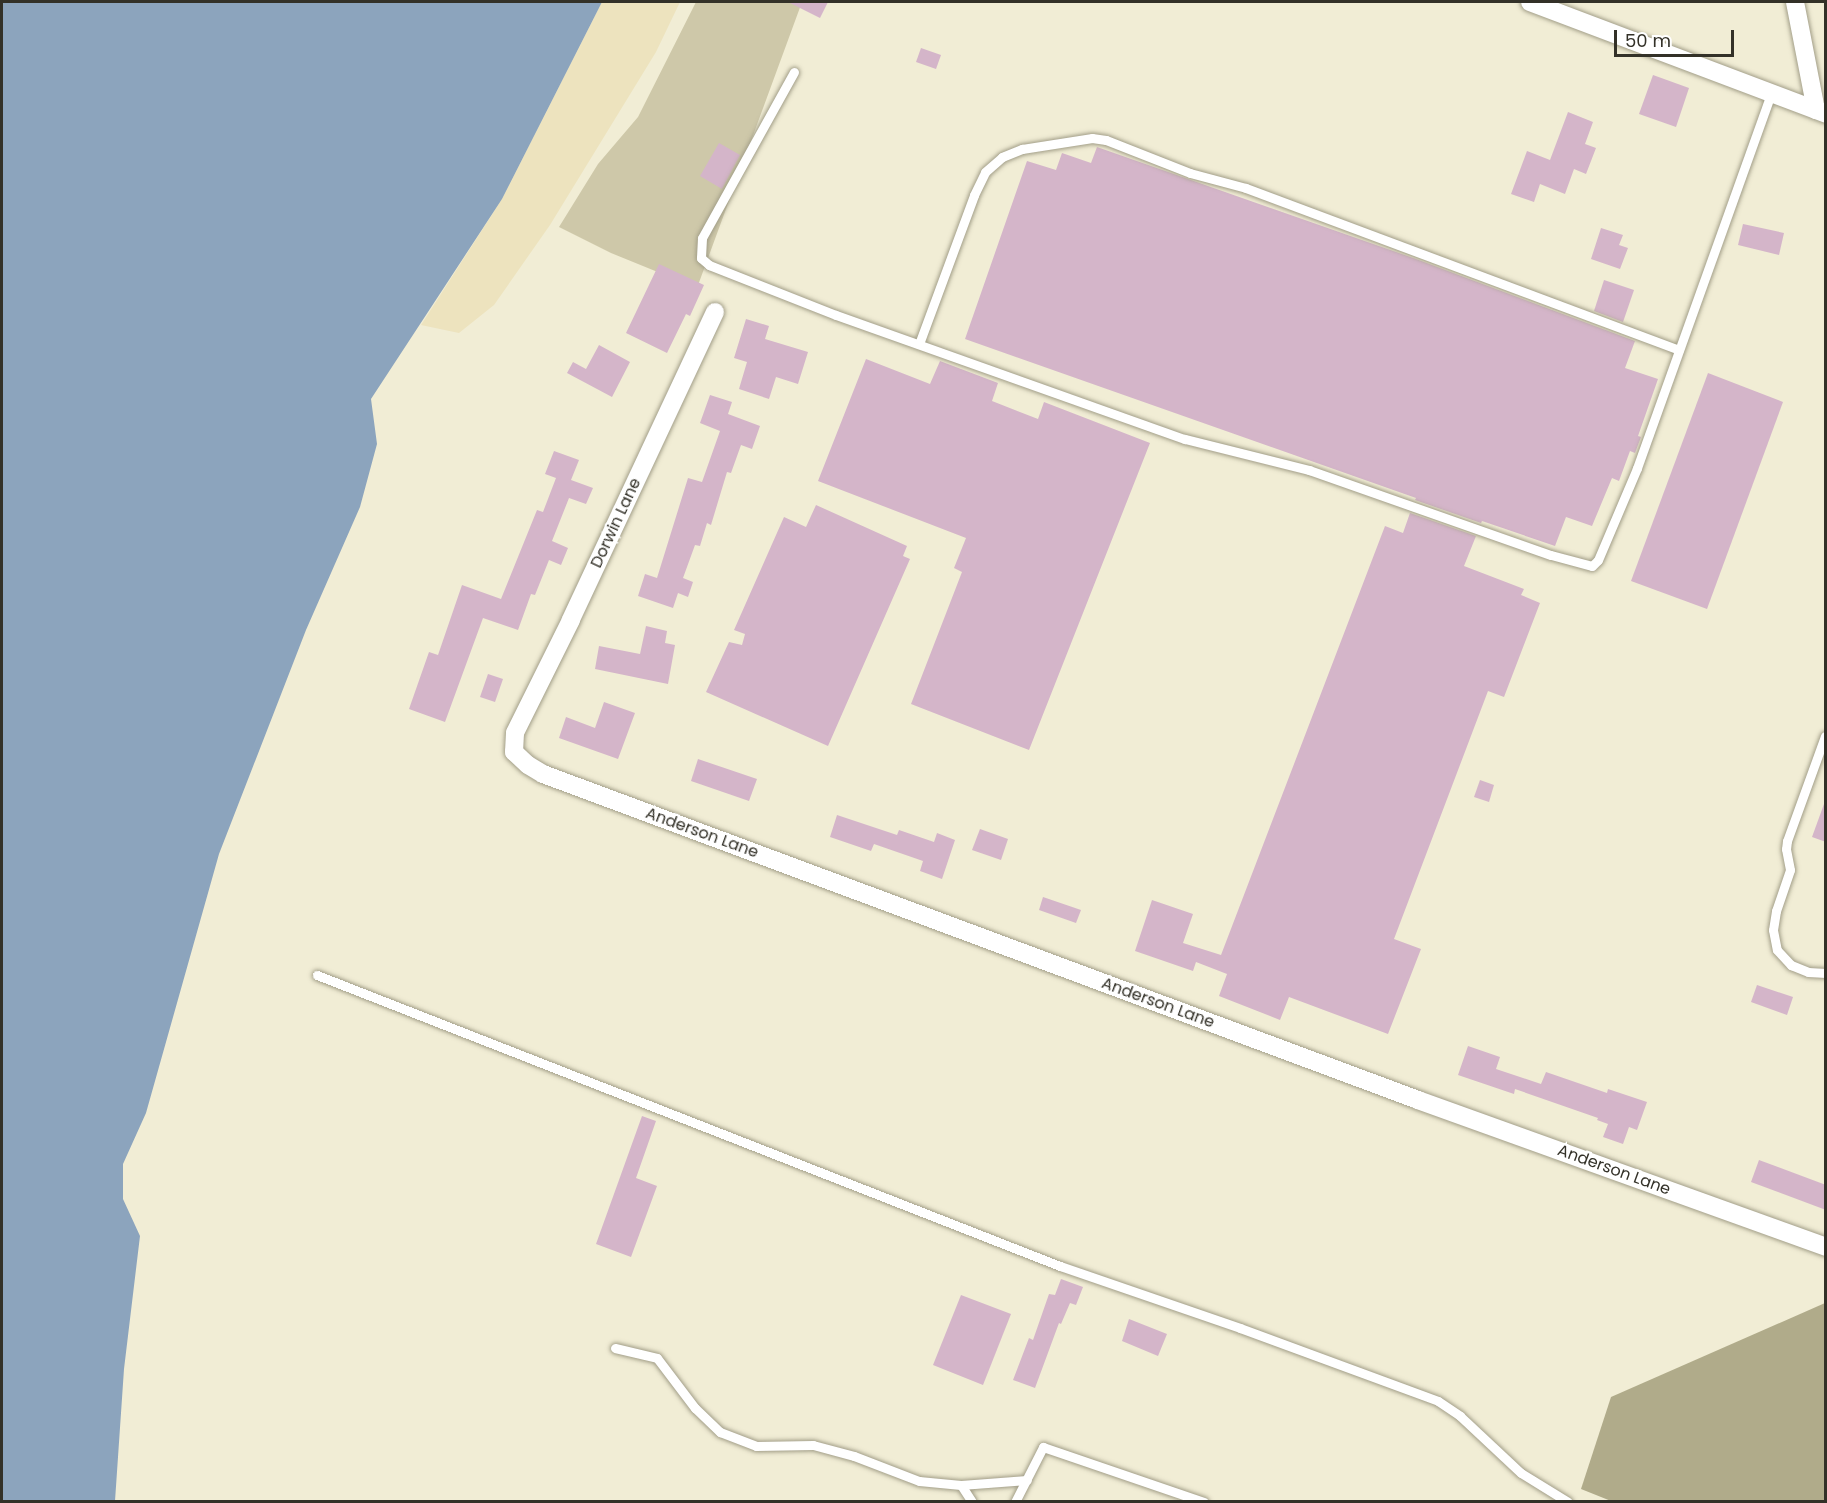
<!DOCTYPE html>
<html>
<head>
<meta charset="utf-8">
<style>
	body { margin:0 }
	#map { position:relative; width:1827px; height:1503px; overflow:hidden; background:#f1edd5; font-family:Poppins,sans-serif }
	div>[style] { position:absolute }
	.green>* { inset:0; background:#cec8a9 }
	.forest>* { inset:0; background:#b0ab8a }
	.sand>* { inset:0; background:#ede3be }
	.water>* { inset:0; background:#8ca4bd }
	.building>* { inset:0; background:#d4b5c9 }
	.roads { filter:drop-shadow(0 0 2px #a29e88) drop-shadow(0 0 2px #a29e88) }
	.service>* { height:9px; margin:-4.5px; padding:0 4.5px; transform-origin:4.5px; border-radius:4.5px; background:#fff }
	.minor>* { height:18px; margin:-9px; padding:0 9px; transform-origin:9px; border-radius:9px; background:#fff }
	span { translate:-50% -50%; white-space:nowrap; text-align:center; line-height:1.15; -webkit-text-stroke:4.5px #fff; paint-order:stroke }
	.street-label { font-size:16px; color:#333128 }
	.frame { position:absolute; inset:0; border:3px solid #333128; pointer-events:none }
	.scale { position:absolute; left:1614px; top:30px; width:120px; height:27px; box-sizing:border-box; border:3px solid #333128; border-top:0; padding-left:8px; font-size:18px; line-height:21px; white-space:nowrap; color:#333128; -webkit-text-stroke:4px #fff; paint-order:stroke }
</style>
</head>
<body>
<div id="map">
	<div class="green">
		<i style="clip-path:polygon(696px 2px,802px 2px,697px 288px,611px 253px,559px 227px,598px 164px,638px 117px)"></i>
	</div>
	<div class="forest">
		<i style="clip-path:polygon(1825px 1303px,1825px 1501px,1611px 1501px,1581px 1489px,1611px 1397px)"></i>
	</div>
	<div class="sand">
		<i style="clip-path:polygon(602px 2px,680px 2px,656px 52px,550px 225px,494px 305px,459px 333px,421px 325px,502px 199px)"></i>
	</div>
	<div class="water">
		<i style="clip-path:polygon(2px 2px,602px 2px,502px 199px,371px 399px,377px 444px,360px 507px,306px 630px,219px 854px,146px 1113px,123px 1164px,123px 1199px,140px 1236px,124px 1369px,115px 1501px,2px 1501px)"></i>
	</div>
	<div class="building">
		<i style="clip-path:polygon(788px 2px,828px 2px,820px 18px)"></i>
		<i style="clip-path:polygon(921px 48px,941px 55px,936px 69px,916px 62px)"></i>
		<i style="clip-path:polygon(1653px 75px,1689px 88px,1676px 127px,1639px 114px)"></i>
		<i style="clip-path:polygon(1568px 112px,1593px 122px,1585px 144px,1596px 148px,1586px 174px,1574px 169px,1565px 194px,1540px 184px,1534px 202px,1511px 194px,1527px 151px,1550px 160px)"></i>
		<i style="clip-path:polygon(719px 143px,740px 155px,722px 189px,700px 176px)"></i>
		<i style="clip-path:polygon(1097px 147px,1416px 259px,1635px 341px,1625px 368px,1658px 379px,1638px 436px,1641px 437px,1635px 453px,1630px 451px,1619px 481px,1612px 478px,1592px 526px,1566px 517px,1555px 546px,1482px 521px,1481px 523px,1415px 500px,1416px 498px,965px 339px,1027px 161px,1056px 170px,1062px 153px,1091px 163px)"></i>
		<i style="clip-path:polygon(1743px 224px,1784px 233px,1779px 255px,1738px 245px)"></i>
		<i style="clip-path:polygon(1601px 228px,1623px 235px,1619px 245px,1628px 248px,1620px 269px,1591px 259px)"></i>
		<i style="clip-path:polygon(659px 264px,704px 285px,690px 316px,686px 314px,667px 353px,626px 333px)"></i>
		<i style="clip-path:polygon(1604px 280px,1634px 290px,1623px 322px,1594px 311px)"></i>
		<i style="clip-path:polygon(746px 319px,769px 326px,765px 339px,808px 352px,798px 384px,776px 377px,769px 399px,739px 389px,747px 362px,734px 358px)"></i>
		<i style="clip-path:polygon(599px 345px,630px 362px,612px 397px,567px 373px,573px 362px,586px 369px)"></i>
		<i style="clip-path:polygon(866px 359px,930px 384px,940px 361px,998px 383px,992px 401px,1038px 419px,1044px 402px,1150px 443px,1029px 750px,911px 704px,962px 572px,954px 568px,966px 538px,818px 481px)"></i>
		<i style="clip-path:polygon(1708px 373px,1783px 402px,1707px 609px,1631px 581px)"></i>
		<i style="clip-path:polygon(710px 395px,732px 402px,728px 414px,760px 426px,752px 449px,741px 445px,731px 473px,727px 472px,711px 525px,707px 523px,700px 546px,695px 545px,683px 578px,693px 582px,688px 597px,678px 593px,673px 608px,638px 596px,645px 574px,657px 578px,688px 478px,702px 482px,720px 431px,700px 423px)"></i>
		<i style="clip-path:polygon(554px 451px,579px 460px,571px 480px,593px 488px,586px 504px,569px 498px,552px 541px,568px 548px,561px 565px,549px 560px,535px 595px,531px 594px,518px 630px,483px 618px,445px 722px,409px 709px,429px 652px,438px 655px,462px 585px,501px 599px,537px 510px,543px 512px,556px 478px,545px 474px)"></i>
		<i style="clip-path:polygon(816px 505px,907px 546px,903px 556px,910px 559px,828px 746px,706px 692px,729px 642px,742px 645px,745px 634px,734px 630px,784px 517px,806px 527px)"></i>
		<i style="clip-path:polygon(1410px 513px,1476px 536px,1464px 566px,1524px 589px,1521px 595px,1540px 603px,1504px 697px,1488px 691px,1394px 939px,1421px 949px,1388px 1034px,1289px 997px,1280px 1020px,1219px 996px,1227px 974px,1196px 962px,1193px 971px,1135px 951px,1152px 900px,1193px 914px,1183px 943px,1221px 955px,1385px 526px,1403px 533px)"></i>
		<i style="clip-path:polygon(646px 626px,667px 631px,665px 643px,675px 645px,668px 684px,595px 669px,599px 646px,640px 654px)"></i>
		<i style="clip-path:polygon(488px 674px,503px 679px,495px 702px,480px 697px)"></i>
		<i style="clip-path:polygon(604px 702px,635px 713px,618px 759px,559px 738px,566px 717px,595px 728px)"></i>
		<i style="clip-path:polygon(698px 759px,757px 779px,749px 801px,691px 781px)"></i>
		<i style="clip-path:polygon(1480px 780px,1494px 785px,1489px 802px,1474px 797px)"></i>
		<i style="clip-path:polygon(1824px 804px,1826px 804px,1826px 842px,1812px 837px)"></i>
		<i style="clip-path:polygon(837px 815px,897px 835px,899px 830px,934px 842px,937px 833px,955px 840px,942px 879px,920px 871px,923px 861px,874px 844px,871px 851px,830px 837px)"></i>
		<i style="clip-path:polygon(980px 829px,1008px 839px,1001px 860px,972px 850px)"></i>
		<i style="clip-path:polygon(1043px 897px,1081px 910px,1076px 923px,1039px 910px)"></i>
		<i style="clip-path:polygon(1757px 985px,1793px 997px,1787px 1015px,1751px 1002px)"></i>
		<i style="clip-path:polygon(1468px 1046px,1500px 1057px,1496px 1069px,1541px 1084px,1546px 1072px,1607px 1093px,1608px 1089px,1647px 1102px,1637px 1130px,1629px 1127px,1623px 1144px,1603px 1137px,1608px 1124px,1597px 1120px,1598px 1118px,1515px 1089px,1514px 1094px,1458px 1075px)"></i>
		<i style="clip-path:polygon(642px 1116px,656px 1121px,636px 1178px,657px 1186px,631px 1257px,596px 1244px)"></i>
		<i style="clip-path:polygon(1759px 1160px,1826px 1185px,1826px 1210px,1751px 1182px)"></i>
		<i style="clip-path:polygon(1061px 1279px,1083px 1287px,1076px 1305px,1070px 1303px,1061px 1324px,1059px 1323px,1035px 1388px,1013px 1380px,1029px 1338px,1033px 1340px,1049px 1294px,1055px 1295px)"></i>
		<i style="clip-path:polygon(961px 1295px,1011px 1314px,983px 1385px,933px 1365px)"></i>
		<i style="clip-path:polygon(1129px 1319px,1167px 1334px,1158px 1356px,1122px 1341px)"></i>
	</div>
	<div class="roads">
		<div class="service">
			<i style="left:794px;top:72px;width:190px;rotate:119deg"></i>
			<i style="left:702px;top:238px;width:20px;rotate:93deg"></i>
			<i style="left:701px;top:258px;width:11px;rotate:41deg"></i>
			<i style="left:709px;top:265px;width:136px;rotate:21.5deg"></i>
			<i style="left:836px;top:315px;width:370px;rotate:19.6deg"></i>
			<i style="left:1185px;top:439px;width:128px;rotate:14deg"></i>
			<i style="left:1309px;top:470px;width:256px;rotate:19.4deg"></i>
			<i style="left:1551px;top:555px;width:42px;rotate:15deg"></i>
			<i style="left:1592px;top:566px;width:8px;rotate:-45deg"></i>
			<i style="left:1598px;top:560px;width:100px;rotate:-67deg"></i>
			<i style="left:1637px;top:468px;width:398px;rotate:-70.3deg"></i>
			<i style="left:919px;top:344px;width:159px;rotate:-69.7deg"></i>
			<i style="left:974px;top:195px;width:25px;rotate:-64deg"></i>
			<i style="left:985px;top:172px;width:23px;rotate:-41deg"></i>
			<i style="left:1002px;top:157px;width:22px;rotate:-22deg"></i>
			<i style="left:1022px;top:149px;width:71px;rotate:-8.9deg"></i>
			<i style="left:1092px;top:138px;width:14px;rotate:8deg"></i>
			<i style="left:1106px;top:140px;width:90px;rotate:21.4deg"></i>
			<i style="left:1190px;top:173px;width:58px;rotate:15deg"></i>
			<i style="left:1246px;top:188px;width:462px;rotate:20.5deg"></i>
			<i style="left:1825px;top:736px;width:112px;rotate:109.9deg"></i>
			<i style="left:1787px;top:841px;width:8px;rotate:97deg"></i>
			<i style="left:1786px;top:849px;width:21px;rotate:79deg"></i>
			<i style="left:1790px;top:870px;width:43px;rotate:108.9deg"></i>
			<i style="left:1776px;top:911px;width:19px;rotate:99deg"></i>
			<i style="left:1773px;top:930px;width:20px;rotate:79deg"></i>
			<i style="left:1777px;top:950px;width:21px;rotate:47deg"></i>
			<i style="left:1791px;top:965px;width:18px;rotate:22deg"></i>
			<i style="left:1808px;top:972px;width:18px;rotate:3deg"></i>
			<i style="left:317px;top:975px;width:798px;rotate:21.39deg"></i>
			<i style="left:1060px;top:1266px;width:190px;rotate:19deg"></i>
			<i style="left:1240px;top:1328px;width:211px;rotate:20.2deg"></i>
			<i style="left:1438px;top:1401px;width:27px;rotate:34deg"></i>
			<i style="left:1460px;top:1416px;width:83px;rotate:43.1deg"></i>
			<i style="left:1521px;top:1473px;width:55px;rotate:31.7deg"></i>
			<i style="left:615px;top:1348px;width:43px;rotate:13.4deg"></i>
			<i style="left:657px;top:1358px;width:63px;rotate:52.8deg"></i>
			<i style="left:695px;top:1408px;width:35px;rotate:44deg"></i>
			<i style="left:720px;top:1432px;width:39px;rotate:21deg"></i>
			<i style="left:756px;top:1446px;width:57px;rotate:-1deg"></i>
			<i style="left:813px;top:1445px;width:42px;rotate:15deg"></i>
			<i style="left:854px;top:1456px;width:70px;rotate:21deg"></i>
			<i style="left:919px;top:1481px;width:42px;rotate:5.4deg"></i>
			<i style="left:961px;top:1485px;width:66px;rotate:-4.3deg"></i>
			<i style="left:961px;top:1485px;width:20px;rotate:57deg"></i>
			<i style="left:1015px;top:1502px;width:62px;rotate:-63deg"></i>
			<i style="left:1043px;top:1447px;width:170px;rotate:18.9deg"></i>
		</div>
		<div class="minor">
			<i style="left:1530px;top:2px;width:316px;rotate:20.7deg"></i>
			<i style="left:1795px;top:2px;width:110px;rotate:79deg"></i>
			<i style="left:715px;top:312px;width:340px;rotate:115.1deg"></i>
			<i style="left:571px;top:620px;width:126px;rotate:116.4deg"></i>
			<i style="left:515px;top:733px;width:19px;rotate:93deg"></i>
			<i style="left:514px;top:752px;width:19px;rotate:43deg"></i>
			<i style="left:528px;top:765px;width:17px;rotate:31deg"></i>
			<i style="left:543px;top:774px;width:934px;rotate:20.43deg"></i>
			<i style="left:1418px;top:1100px;width:434px;rotate:19.8deg"></i>
		</div>
	</div>
	<div class="street-label">
		<span style="left:616px;top:523px;rotate:-65deg">Dorwin Lane</span>
		<span style="left:702px;top:833px;rotate:20deg">Anderson Lane</span>
		<span style="left:1158px;top:1003px;rotate:20deg">Anderson Lane</span>
		<span style="left:1614px;top:1170px;rotate:20deg">Anderson Lane</span>
	</div>
	<div class="frame"></div>
	<div class="scale">50 m</div>
</div>
</body>
</html>
